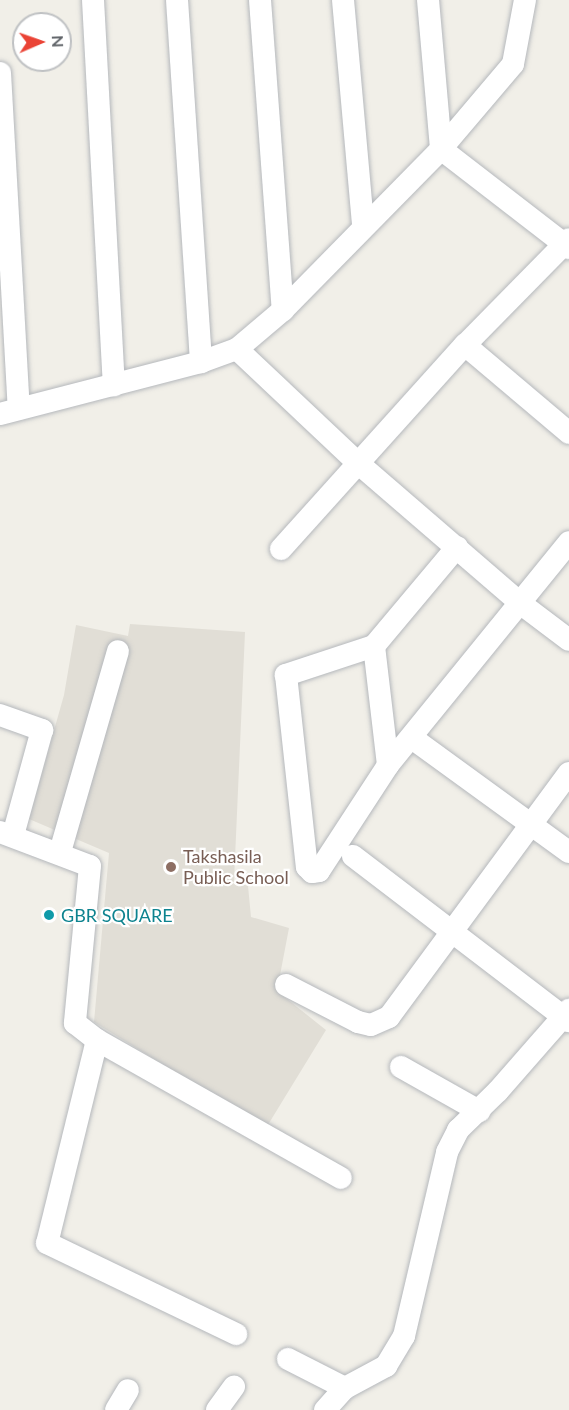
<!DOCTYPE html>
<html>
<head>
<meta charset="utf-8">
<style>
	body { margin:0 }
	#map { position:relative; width:569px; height:1410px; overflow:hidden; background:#f1efe8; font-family:Lato,sans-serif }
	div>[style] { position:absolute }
	.education>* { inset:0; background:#e1ded6 }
	.roads { filter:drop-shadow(0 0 2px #b5b8bc) drop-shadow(0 0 2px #b5b8bc) }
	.street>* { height:22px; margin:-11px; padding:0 11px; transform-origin:11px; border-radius:11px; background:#fff }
	.dots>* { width:16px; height:16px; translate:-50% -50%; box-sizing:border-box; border:3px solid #fff; border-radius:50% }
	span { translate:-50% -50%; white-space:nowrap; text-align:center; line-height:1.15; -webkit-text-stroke:4.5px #fff; paint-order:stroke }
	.education-label { font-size:18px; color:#785e54 }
	.left { translate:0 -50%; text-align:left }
	.culture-label { font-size:18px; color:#0d838f }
	.north { position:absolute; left:12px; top:12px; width:60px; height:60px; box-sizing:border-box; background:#fff; border:2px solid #bfc1c3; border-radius:50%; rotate:88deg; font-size:16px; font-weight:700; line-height:24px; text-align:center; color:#5f6368 }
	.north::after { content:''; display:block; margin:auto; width:21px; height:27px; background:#ea4335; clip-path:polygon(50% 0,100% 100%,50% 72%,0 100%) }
</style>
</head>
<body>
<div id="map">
	<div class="education">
		<i style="clip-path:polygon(130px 624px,245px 632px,234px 881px,248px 886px,251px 917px,289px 928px,277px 991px,326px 1030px,266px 1128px,94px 1022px,109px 853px,29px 819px,64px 695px,76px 625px,128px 636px)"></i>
	</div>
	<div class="roads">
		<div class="street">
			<i style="left:93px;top:0;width:386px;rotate:86.9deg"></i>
			<i style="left:177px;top:0;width:363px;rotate:86.2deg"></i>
			<i style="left:260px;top:0;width:311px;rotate:85.8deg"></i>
			<i style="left:343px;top:0;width:227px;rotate:84.9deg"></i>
			<i style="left:428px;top:0;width:150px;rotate:85deg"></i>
			<i style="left:441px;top:149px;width:162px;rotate:37.7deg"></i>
			<i style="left:0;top:73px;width:336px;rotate:86.8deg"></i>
			<i style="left:465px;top:345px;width:136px;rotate:40.2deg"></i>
			<i style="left:237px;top:349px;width:166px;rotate:43.3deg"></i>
			<i style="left:358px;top:463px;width:214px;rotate:40.8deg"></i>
			<i style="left:520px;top:603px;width:61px;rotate:37.1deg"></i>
			<i style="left:0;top:414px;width:208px;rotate:-14.5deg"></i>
			<i style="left:201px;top:362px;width:38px;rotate:-20deg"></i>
			<i style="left:237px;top:349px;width:60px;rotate:-40.3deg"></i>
			<i style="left:283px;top:310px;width:226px;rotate:-45.5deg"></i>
			<i style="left:441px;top:149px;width:111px;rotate:-49.7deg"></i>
			<i style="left:513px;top:64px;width:65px;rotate:-79.4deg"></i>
			<i style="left:457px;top:547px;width:129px;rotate:130deg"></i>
			<i style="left:374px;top:646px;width:93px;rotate:161.8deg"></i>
			<i style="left:286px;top:675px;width:193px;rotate:83.8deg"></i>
			<i style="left:307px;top:867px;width:7px;rotate:45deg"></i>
			<i style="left:312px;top:872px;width:7px;rotate:-8deg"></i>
			<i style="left:319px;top:871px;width:126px;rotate:-56.9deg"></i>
			<i style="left:388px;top:765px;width:287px;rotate:-50.9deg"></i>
			<i style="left:281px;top:549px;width:275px;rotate:-48deg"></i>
			<i style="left:465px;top:345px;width:148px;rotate:-45.5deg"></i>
			<i style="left:374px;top:646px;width:120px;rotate:83.3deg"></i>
			<i style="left:0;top:715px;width:45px;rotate:19.7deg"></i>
			<i style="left:42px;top:730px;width:109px;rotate:105.4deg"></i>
			<i style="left:412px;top:738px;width:194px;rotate:36deg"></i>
			<i style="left:0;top:832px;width:96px;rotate:20.7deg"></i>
			<i style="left:90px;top:866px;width:158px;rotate:95.5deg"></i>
			<i style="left:75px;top:1023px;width:28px;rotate:38deg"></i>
			<i style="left:97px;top:1040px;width:280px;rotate:29.5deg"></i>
			<i style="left:60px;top:852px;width:209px;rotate:-73.9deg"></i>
			<i style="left:353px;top:856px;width:272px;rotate:37.4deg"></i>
			<i style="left:286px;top:985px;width:81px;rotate:27.2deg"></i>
			<i style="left:358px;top:1022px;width:13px;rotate:13deg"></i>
			<i style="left:371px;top:1025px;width:20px;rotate:-24deg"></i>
			<i style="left:389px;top:1017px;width:303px;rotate:-53.6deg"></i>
			<i style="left:97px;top:1040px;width:209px;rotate:103.8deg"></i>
			<i style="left:47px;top:1243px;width:210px;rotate:25.7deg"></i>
			<i style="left:401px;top:1067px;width:90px;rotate:29.4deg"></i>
			<i style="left:288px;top:1359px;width:64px;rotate:27deg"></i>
			<i style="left:116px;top:1410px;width:23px;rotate:-59deg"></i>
			<i style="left:217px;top:1410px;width:29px;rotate:-54deg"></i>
			<i style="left:325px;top:1410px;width:30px;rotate:-48deg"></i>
			<i style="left:345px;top:1388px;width:47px;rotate:-28.2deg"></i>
			<i style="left:386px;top:1366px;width:35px;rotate:-59deg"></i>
			<i style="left:404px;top:1336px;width:189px;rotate:-76.8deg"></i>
			<i style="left:447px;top:1152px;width:25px;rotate:-63deg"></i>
			<i style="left:458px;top:1130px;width:56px;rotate:-44.3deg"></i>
			<i style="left:498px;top:1091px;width:108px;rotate:-48.8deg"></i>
		</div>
	</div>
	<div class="dots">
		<i style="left:171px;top:867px;background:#8d6e63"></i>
		<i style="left:49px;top:915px;background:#0f9aa8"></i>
	</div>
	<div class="education-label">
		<span class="left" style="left:183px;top:867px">Takshasila<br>Public School</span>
	</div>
	<div class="culture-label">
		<span class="left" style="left:61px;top:915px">GBR SQUARE</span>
	</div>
	<div class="north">N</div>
</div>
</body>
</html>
